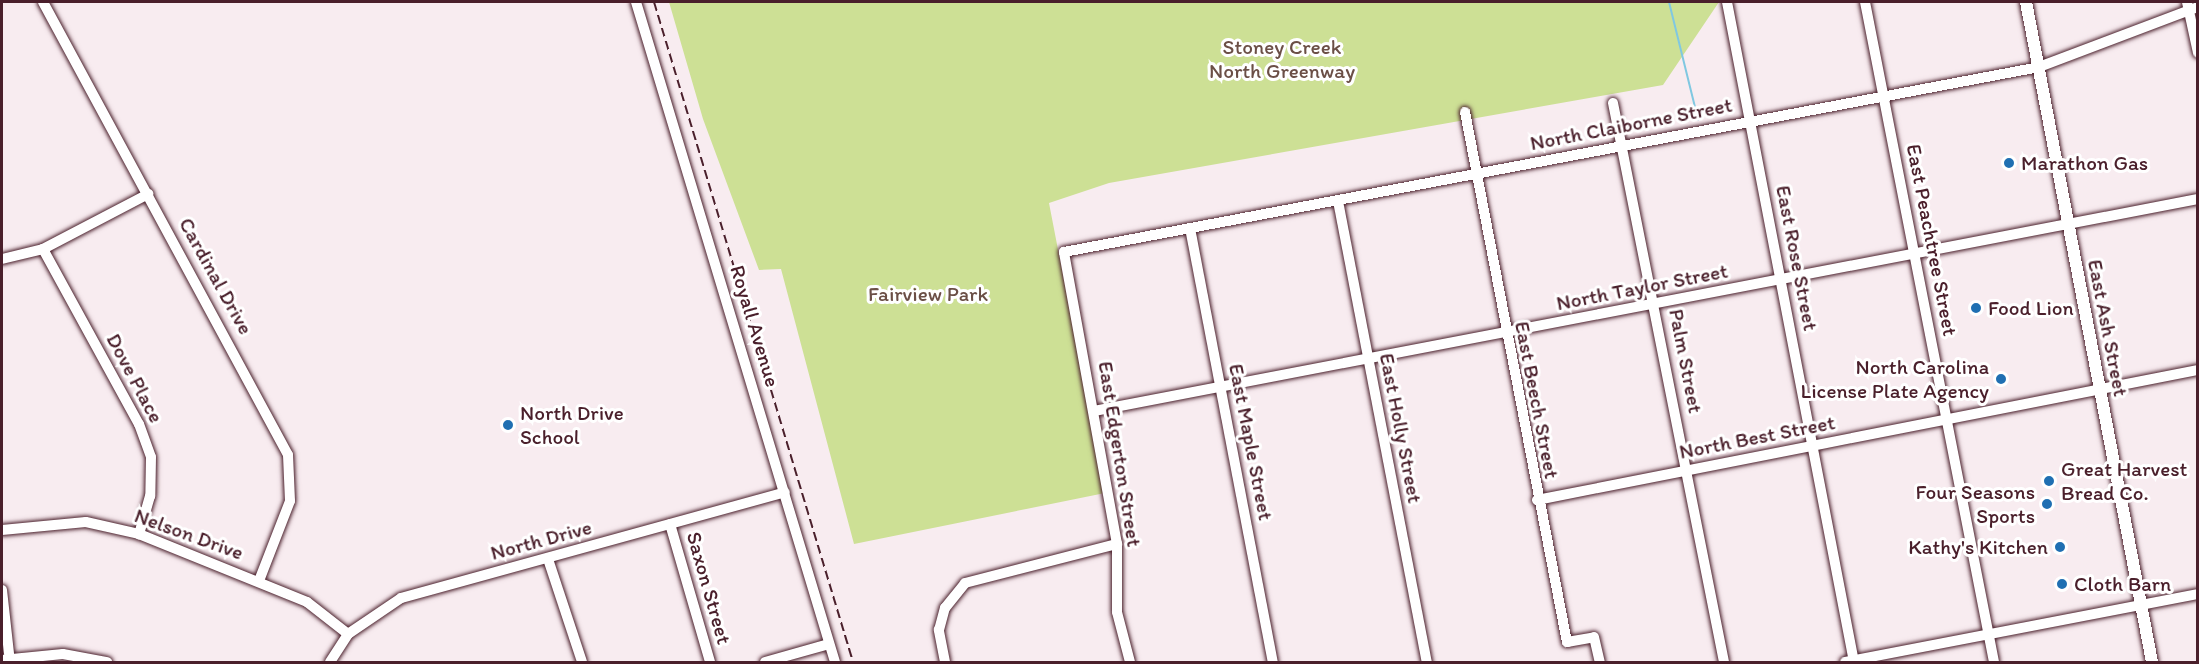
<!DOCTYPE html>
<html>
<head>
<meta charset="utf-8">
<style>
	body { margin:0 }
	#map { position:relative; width:2199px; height:664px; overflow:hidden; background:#f8ecf0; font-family:Itim,sans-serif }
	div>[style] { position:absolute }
	.green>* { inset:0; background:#cde095 }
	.stream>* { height:2px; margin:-1px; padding:0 1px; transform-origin:1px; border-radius:1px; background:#80c8e1 }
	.roads { filter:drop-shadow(0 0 2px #4a1f2b) drop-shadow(0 0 2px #4a1f2b) }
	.minor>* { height:10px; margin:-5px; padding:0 5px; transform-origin:5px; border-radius:5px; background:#fff }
	.major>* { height:12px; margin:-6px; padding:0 6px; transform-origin:6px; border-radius:6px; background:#fff }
	.rail>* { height:2px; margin-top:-1px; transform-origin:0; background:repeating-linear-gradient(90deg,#4a1f2b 0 9px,transparent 0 13.5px) }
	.dots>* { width:16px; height:16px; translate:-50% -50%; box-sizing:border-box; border:3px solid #fff; border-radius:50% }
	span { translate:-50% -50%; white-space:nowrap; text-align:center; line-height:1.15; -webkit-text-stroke:6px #fff; paint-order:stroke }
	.park-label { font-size:21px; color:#6b4f46 }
	.street-label { font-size:21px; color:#4a1f2b }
	.poi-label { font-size:21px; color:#4a1f2b }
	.left { translate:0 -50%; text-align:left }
	.right { translate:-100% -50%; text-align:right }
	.frame { position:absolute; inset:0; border:3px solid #4a1f2b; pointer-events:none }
</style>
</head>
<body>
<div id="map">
	<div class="green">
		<i style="clip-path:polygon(669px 2px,1719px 2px,1663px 85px,1109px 183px,1049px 203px,1105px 493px,854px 544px,781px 269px,759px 270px,703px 119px)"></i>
	</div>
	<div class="stream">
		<i style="left:1669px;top:2px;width:121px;rotate:76.1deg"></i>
	</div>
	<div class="roads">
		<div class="minor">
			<i style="left:43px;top:2px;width:515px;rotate:61.59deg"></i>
			<i style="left:288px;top:455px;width:46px;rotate:87.5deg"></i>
			<i style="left:290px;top:501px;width:86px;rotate:111.2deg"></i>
			<i style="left:636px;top:2px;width:689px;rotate:73.22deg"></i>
			<i style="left:1727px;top:2px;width:672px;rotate:79.11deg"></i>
			<i style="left:1865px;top:2px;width:672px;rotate:78.94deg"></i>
			<i style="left:2187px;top:2px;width:52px;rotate:77.8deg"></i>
			<i style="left:1613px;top:103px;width:570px;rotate:78.77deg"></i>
			<i style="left:1465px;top:112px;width:540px;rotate:79.11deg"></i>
			<i style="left:1567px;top:642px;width:27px;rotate:-10deg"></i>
			<i style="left:1594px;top:637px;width:26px;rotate:77deg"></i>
			<i style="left:1338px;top:201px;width:470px;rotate:79.1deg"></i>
			<i style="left:1190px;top:228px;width:442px;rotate:79.2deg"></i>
			<i style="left:43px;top:249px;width:200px;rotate:61.3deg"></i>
			<i style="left:139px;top:424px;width:35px;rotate:70deg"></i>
			<i style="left:151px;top:457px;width:39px;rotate:91deg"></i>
			<i style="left:150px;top:496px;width:40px;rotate:106deg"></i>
			<i style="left:2px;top:259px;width:42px;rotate:-13.7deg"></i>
			<i style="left:43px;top:249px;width:119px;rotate:-27.6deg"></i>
			<i style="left:1094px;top:411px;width:1124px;rotate:-10.87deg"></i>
			<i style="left:1537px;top:500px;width:674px;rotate:-11.13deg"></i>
			<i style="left:670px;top:524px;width:144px;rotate:73.8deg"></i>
			<i style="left:2px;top:530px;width:84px;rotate:-5.4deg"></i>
			<i style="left:86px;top:522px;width:54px;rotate:12.8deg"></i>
			<i style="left:139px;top:534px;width:181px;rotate:22deg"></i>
			<i style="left:307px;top:602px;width:52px;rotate:38deg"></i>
			<i style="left:548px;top:559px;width:108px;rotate:71.7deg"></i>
			<i style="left:2px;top:590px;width:72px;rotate:83.7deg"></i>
			<i style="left:2px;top:660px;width:61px;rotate:-5.6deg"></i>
			<i style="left:63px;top:654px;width:45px;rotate:10.3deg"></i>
			<i style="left:330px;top:662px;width:33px;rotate:-57deg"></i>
			<i style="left:348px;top:634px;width:64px;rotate:-34.2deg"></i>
			<i style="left:401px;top:598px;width:398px;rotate:-15.4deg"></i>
			<i style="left:765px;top:662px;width:66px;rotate:-15.7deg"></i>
			<i style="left:945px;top:662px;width:33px;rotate:-101deg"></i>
			<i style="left:939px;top:630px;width:23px;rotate:-75deg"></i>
			<i style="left:945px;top:608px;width:32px;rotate:-51deg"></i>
			<i style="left:965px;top:583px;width:157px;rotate:-14.4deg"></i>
			<i style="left:1130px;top:662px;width:52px;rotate:-104.6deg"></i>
			<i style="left:1117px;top:612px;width:68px;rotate:-90deg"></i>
			<i style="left:1117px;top:544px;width:297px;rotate:-100.3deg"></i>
			<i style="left:1064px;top:252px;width:992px;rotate:-10.74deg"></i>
			<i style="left:2039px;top:67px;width:170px;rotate:-20.7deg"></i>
			<i style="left:1845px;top:662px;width:359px;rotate:-10.9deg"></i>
		</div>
		<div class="major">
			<i style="left:2026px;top:2px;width:672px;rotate:79.19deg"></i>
		</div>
	</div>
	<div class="rail">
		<i style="left:654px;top:2px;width:689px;rotate:73.22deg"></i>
	</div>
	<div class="dots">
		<i style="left:2009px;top:163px;background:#1f6fb2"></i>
		<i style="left:1976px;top:308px;background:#1f6fb2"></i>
		<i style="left:2001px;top:379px;background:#1f6fb2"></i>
		<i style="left:508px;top:425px;background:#1f6fb2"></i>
		<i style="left:2049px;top:481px;background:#1f6fb2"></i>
		<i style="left:2047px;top:504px;background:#1f6fb2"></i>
		<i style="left:2060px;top:547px;background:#1f6fb2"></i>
		<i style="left:2062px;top:584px;background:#1f6fb2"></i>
	</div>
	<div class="park-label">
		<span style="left:1282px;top:59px">Stoney Creek<br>North Greenway</span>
		<span style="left:928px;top:294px">Fairview Park</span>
	</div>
	<div class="street-label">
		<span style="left:1631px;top:124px;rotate:-11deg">North Claiborne Street</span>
		<span style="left:1932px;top:240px;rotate:79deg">East Peachtree Street</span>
		<span style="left:1797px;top:258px;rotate:79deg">East Rose Street</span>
		<span style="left:216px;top:276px;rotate:61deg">Cardinal Drive</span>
		<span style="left:1642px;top:287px;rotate:-11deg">North Taylor Street</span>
		<span style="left:755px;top:326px;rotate:73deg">Royall Avenue</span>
		<span style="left:2108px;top:328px;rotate:79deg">East Ash Street</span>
		<span style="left:1686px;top:361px;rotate:79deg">Palm Street</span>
		<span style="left:135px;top:378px;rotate:62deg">Dove Place</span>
		<span style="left:1537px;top:400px;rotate:79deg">East Beech Street</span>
		<span style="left:1401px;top:428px;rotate:79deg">East Holly Street</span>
		<span style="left:1757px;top:437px;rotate:-11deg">North Best Street</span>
		<span style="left:1251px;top:442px;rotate:79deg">East Maple Street</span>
		<span style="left:1120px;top:454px;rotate:81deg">East Edgerton Street</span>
		<span style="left:189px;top:534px;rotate:20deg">Nelson Drive</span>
		<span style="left:541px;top:540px;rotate:-15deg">North Drive</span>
		<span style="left:709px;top:588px;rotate:74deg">Saxon Street</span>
	</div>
	<div class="poi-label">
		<span class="left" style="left:2021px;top:163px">Marathon Gas</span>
		<span class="left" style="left:1988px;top:308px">Food Lion</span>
		<span class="right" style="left:1989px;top:379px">North Carolina<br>License Plate Agency</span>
		<span class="left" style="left:520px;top:425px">North Drive<br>School</span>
		<span class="left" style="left:2061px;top:481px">Great Harvest<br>Bread Co.</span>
		<span class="right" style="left:2035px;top:504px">Four Seasons<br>Sports</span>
		<span class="right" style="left:2048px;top:547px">Kathy's Kitchen</span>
		<span class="left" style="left:2074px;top:584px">Cloth Barn</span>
	</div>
	<div class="frame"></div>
</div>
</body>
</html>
